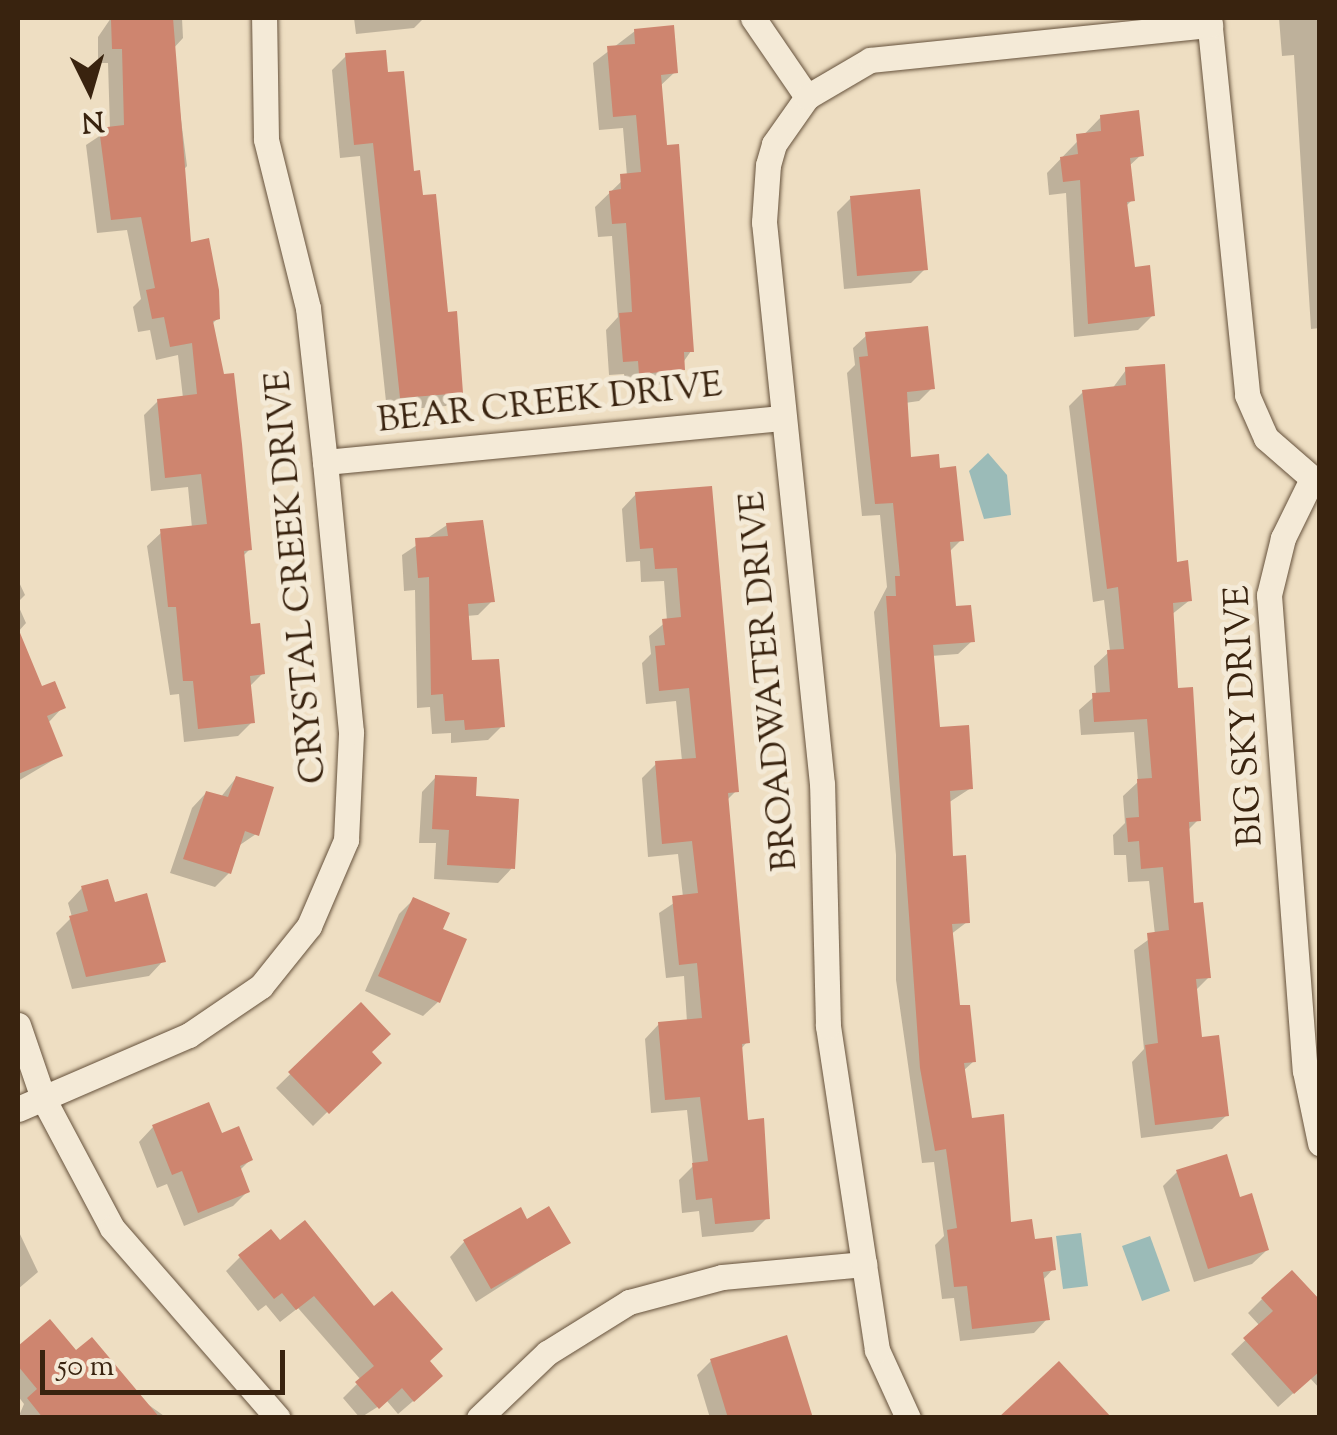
<!DOCTYPE html>
<html>
<head>
<meta charset="utf-8">
<style>
	body { margin:0 }
	#map { position:relative; width:1337px; height:1435px; overflow:hidden; background:#eedec2; font-family:"Sorts Mill Goudy",serif }
	div>[style] { position:absolute }
	.water>* { inset:0; background:#9bbbb8 }
	.shadow>* { inset:0; background:#0003 }
	.building>* { inset:0; background:#ce856f }
	.roads { filter:drop-shadow(0 0 2px #66523c) drop-shadow(0 0 2px #66523c) }
	.street>* { height:25px; margin:-12.5px; padding:0 12.5px; transform-origin:12.5px; border-radius:12.5px; background:#f4ead7 }
	span { translate:-50% -50%; white-space:nowrap; text-align:center; line-height:1.15; -webkit-text-stroke:10px #f4ead7; paint-order:stroke }
	.street-label { font-size:35px; color:#39230f }
	.frame { position:absolute; inset:0; border:20px solid #39230f; pointer-events:none }
	.north { position:absolute; left:40px; top:40px; width:100px; height:100px; -webkit-text-stroke:8px #f4ead7; paint-order:stroke; rotate:175deg; font-size:28px; font-weight:700; line-height:40px; text-align:center; color:#39230f }
	.north::after { content:''; display:block; margin:auto; width:35px; height:45px; background:#39230f; clip-path:polygon(50% 0,100% 100%,50% 72%,0 100%) }
	.scale { position:absolute; left:40px; top:1350px; width:245px; height:45px; box-sizing:border-box; border:5px solid #39230f; border-top:0; padding-left:12px; font-size:30px; line-height:35px; white-space:nowrap; color:#39230f; -webkit-text-stroke:8px #f4ead7; paint-order:stroke }
</style>
</head>
<body>
<div id="map">
	<div class="water">
		<i style="clip-path:polygon(988px 453px,1007px 475px,1011px 515px,984px 519px,969px 471px)"></i>
		<i style="clip-path:polygon(1081px 1233px,1088px 1286px,1063px 1289px,1056px 1236px)"></i>
		<i style="clip-path:polygon(1150px 1236px,1170px 1291px,1142px 1301px,1122px 1246px)"></i>
	</div>
	<div class="shadow">
		<i style="clip-path:polygon(111px 18px,182px 18px,183px 38px,172px 50px,187px 166px,180px 174px,189px 245px,218px 318px,211px 325px,250px 549px,242px 557px,249px 626px,263px 673px,249px 687px,252px 722px,238px 736px,184px 742px,179px 694px,170px 695px,147px 546px,162px 532px,192px 528px,188px 487px,151px 491px,144px 415px,158px 401px,183px 398px,178px 355px,156px 360px,150px 330px,138px 332px,133px 307px,141px 299px,127px 230px,97px 233px,86px 145px,110px 129px,108px 63px,98px 63px,98px 37px)"></i>
		<i style="clip-path:polygon(354px 18px,424px 18px,414px 28px,356px 34px)"></i>
		<i style="clip-path:polygon(1279px 18px,1320px 18px,1320px 328px,1311px 329px,1294px 55px,1282px 56px)"></i>
		<i style="clip-path:polygon(635px 31px,675px 72px,659px 87px,691px 351px,668px 384px,625px 388px,624px 374px,609px 375px,606px 330px,618px 317px,612px 236px,598px 237px,595px 207px,627px 176px,623px 128px,599px 130px,593px 63px)"></i>
		<i style="clip-path:polygon(346px 56px,412px 173px,460px 392px,446px 406px,387px 411px,360px 156px,340px 158px,332px 70px)"></i>
		<i style="clip-path:polygon(1101px 117px,1141px 155px,1128px 167px,1132px 200px,1125px 207px,1133px 270px,1153px 315px,1138px 330px,1074px 337px,1066px 193px,1049px 195px,1047px 173px)"></i>
		<i style="clip-path:polygon(851px 198px,925px 269px,911px 283px,844px 289px,837px 212px)"></i>
		<i style="clip-path:polygon(867px 335px,932px 388px,919px 401px,905px 403px,909px 460px,961px 540px,949px 552px,954px 609px,972px 641px,958px 654px,931px 656px,938px 730px,971px 788px,948px 803px,950px 858px,967px 922px,950px 935px,958px 1008px,974px 1061px,963px 1071px,970px 1121px,1009px 1225px,1033px 1242px,1053px 1269px,1042px 1281px,1047px 1319px,1034px 1333px,960px 1341px,954px 1298px,942px 1299px,935px 1245px,944px 1236px,934px 1162px,922px 1163px,896px 980px,896px 855px,874px 612px,887px 587px,880px 515px,862px 516px,847px 373px,855px 365px,853px 348px)"></i>
		<i style="clip-path:polygon(1126px 370px,1175px 565px,1190px 600px,1171px 615px,1176px 691px,1198px 820px,1187px 831px,1192px 906px,1209px 977px,1195px 991px,1200px 1040px,1227px 1115px,1212px 1129px,1141px 1138px,1132px 1062px,1144px 1049px,1134px 950px,1155px 935px,1149px 881px,1128px 882px,1126px 855px,1114px 855px,1113px 835px,1125px 823px,1123px 796px,1138px 782px,1134px 732px,1081px 735px,1079px 710px,1096px 695px,1094px 666px,1110px 651px,1104px 600px,1093px 602px,1069px 406px,1083px 392px,1112px 389px)"></i>
		<i style="clip-path:polygon(709px 489px,736px 791px,726px 801px,747px 1042px,740px 1050px,746px 1122px,767px 1218px,753px 1232px,702px 1237px,699px 1211px,682px 1213px,679px 1180px,693px 1166px,687px 1110px,651px 1113px,645px 1039px,659px 1024px,687px 1022px,684px 976px,666px 978px,659px 913px,683px 897px,678px 854px,648px 857px,642px 778px,656px 764px,682px 761px,676px 701px,646px 704px,642px 663px,651px 654px,649px 636px,667px 621px,664px 581px,641px 582px,640px 561px,626px 562px,622px 509px,636px 494px)"></i>
		<i style="clip-path:polygon(447px 525px,492px 601px,478px 615px,466px 616px,470px 663px,502px 726px,488px 740px,451px 743px,451px 733px,432px 734px,430px 707px,417px 708px,415px 590px,404px 591px,402px 555px)"></i>
		<i style="clip-path:polygon(18px 580px,25px 595px,18px 602px)"></i>
		<i style="clip-path:polygon(18px 605px,26px 623px,18px 632px,41px 689px,63px 707px,48px 723px,60px 756px,18px 781px)"></i>
		<i style="clip-path:polygon(436px 777px,473px 799px,512px 868px,498px 883px,434px 879px,436px 843px,419px 843px,422px 792px)"></i>
		<i style="clip-path:polygon(236px 778px,256px 834px,237px 847px,229px 873px,215px 887px,170px 873px,192px 808px,206px 793px,220px 798px)"></i>
		<i style="clip-path:polygon(82px 888px,113px 905px,163px 961px,149px 976px,72px 989px,56px 933px,72px 917px,68px 903px)"></i>
		<i style="clip-path:polygon(413px 900px,439px 930px,438px 1002px,423px 1016px,365px 991px,399px 914px)"></i>
		<i style="clip-path:polygon(360px 1006px,369px 1053px,378px 1062px,313px 1126px,276px 1088px)"></i>
		<i style="clip-path:polygon(153px 1127px,250px 1160px,239px 1171px,247px 1192px,233px 1206px,184px 1226px,167px 1184px,157px 1188px,139px 1142px)"></i>
		<i style="clip-path:polygon(1177px 1172px,1267px 1250px,1252px 1264px,1194px 1282px,1163px 1186px)"></i>
		<i style="clip-path:polygon(527px 1222px,568px 1243px,476px 1302px,450px 1257px,464px 1242px)"></i>
		<i style="clip-path:polygon(18px 1230px,38px 1272px,18px 1289px)"></i>
		<i style="clip-path:polygon(279px 1243px,427px 1362px,426px 1390px,398px 1414px,387px 1401px,360px 1418px,343px 1398px,361px 1380px,298px 1308px,280px 1322px,266px 1305px,258px 1311px,226px 1271px,240px 1257px)"></i>
		<i style="clip-path:polygon(1262px 1299px,1320px 1322px,1320px 1389px,1310px 1378px,1278px 1407px,1231px 1354px,1260px 1326px,1248px 1313px)"></i>
		<i style="clip-path:polygon(49px 1322px,76px 1353px,167px 1418px,18px 1418px,24px 1404px,18px 1396px,18px 1349px)"></i>
		<i style="clip-path:polygon(711px 1361px,811px 1418px,710px 1418px,697px 1375px)"></i>
	</div>
	<div class="building">
		<i style="clip-path:polygon(124px 18px,173px 18px,191px 242px,209px 238px,219px 290px,220px 319px,213px 321px,224px 374px,234px 373px,242px 444px,252px 550px,244px 551px,251px 624px,260px 623px,265px 674px,250px 676px,255px 723px,198px 729px,193px 681px,183px 681px,176px 607px,168px 607px,160px 529px,207px 524px,201px 474px,165px 478px,157px 399px,197px 394px,192px 343px,170px 347px,164px 317px,152px 319px,146px 290px,155px 288px,141px 217px,111px 220px,99px 128px,124px 125px,122px 49px,112px 49px,111px 20px)"></i>
		<i style="clip-path:polygon(674px 25px,678px 73px,661px 75px,667px 145px,679px 144px,694px 352px,684px 352px,685px 370px,639px 374px,638px 361px,623px 362px,619px 313px,632px 312px,630px 275px,626px 223px,612px 224px,609px 191px,621px 189px,620px 174px,641px 172px,636px 115px,613px 117px,607px 46px,635px 44px,634px 29px)"></i>
		<i style="clip-path:polygon(386px 50px,388px 72px,404px 71px,414px 171px,420px 170px,423px 195px,436px 194px,448px 312px,457px 311px,463px 393px,400px 398px,373px 143px,354px 145px,345px 53px)"></i>
		<i style="clip-path:polygon(1139px 110px,1144px 156px,1130px 158px,1135px 201px,1127px 202px,1135px 267px,1150px 265px,1155px 316px,1088px 324px,1080px 180px,1063px 182px,1060px 157px,1078px 154px,1076px 134px,1101px 131px,1100px 115px)"></i>
		<i style="clip-path:polygon(920px 189px,928px 270px,857px 276px,850px 196px)"></i>
		<i style="clip-path:polygon(928px 326px,935px 389px,907px 392px,911px 457px,939px 454px,940px 468px,956px 466px,964px 541px,950px 542px,956px 606px,971px 605px,975px 642px,933px 645px,940px 727px,969px 725px,973px 789px,950px 791px,953px 856px,966px 855px,970px 923px,952px 924px,960px 1005px,970px 1005px,976px 1062px,964px 1063px,972px 1118px,1004px 1114px,1011px 1222px,1032px 1219px,1035px 1239px,1052px 1237px,1056px 1270px,1043px 1272px,1050px 1320px,972px 1329px,967px 1286px,954px 1287px,947px 1230px,957px 1228px,946px 1149px,935px 1151px,920px 1068px,886px 596px,896px 596px,895px 576px,900px 576px,893px 503px,875px 504px,859px 357px,868px 356px,865px 332px)"></i>
		<i style="clip-path:polygon(1165px 364px,1177px 562px,1188px 560px,1192px 601px,1173px 603px,1178px 688px,1193px 687px,1201px 821px,1189px 822px,1194px 903px,1203px 902px,1211px 978px,1196px 979px,1202px 1037px,1219px 1035px,1229px 1116px,1155px 1125px,1145px 1045px,1158px 1043px,1147px 933px,1169px 930px,1163px 867px,1141px 869px,1139px 841px,1128px 842px,1126px 818px,1139px 817px,1137px 779px,1152px 778px,1147px 719px,1094px 722px,1092px 693px,1110px 692px,1107px 650px,1124px 649px,1118px 587px,1107px 589px,1082px 390px,1126px 385px,1125px 367px)"></i>
		<i style="clip-path:polygon(712px 486px,739px 792px,728px 793px,750px 1043px,742px 1044px,748px 1120px,764px 1118px,770px 1219px,715px 1224px,712px 1198px,696px 1200px,692px 1163px,708px 1161px,700px 1097px,665px 1100px,658px 1022px,702px 1018px,697px 963px,679px 965px,672px 896px,698px 893px,692px 841px,662px 844px,655px 761px,696px 758px,689px 688px,659px 691px,655px 646px,665px 645px,662px 619px,681px 617px,677px 568px,655px 569px,653px 548px,640px 549px,635px 492px)"></i>
		<i style="clip-path:polygon(483px 520px,495px 602px,468px 604px,472px 660px,499px 659px,505px 727px,465px 730px,464px 720px,445px 721px,443px 694px,431px 695px,429px 577px,418px 578px,415px 538px,448px 536px,446px 523px)"></i>
		<i style="clip-path:polygon(18px 628px,42px 686px,55px 681px,66px 708px,47px 716px,63px 756px,18px 774px)"></i>
		<i style="clip-path:polygon(435px 775px,477px 777px,476px 796px,519px 799px,515px 869px,447px 865px,449px 830px,432px 829px)"></i>
		<i style="clip-path:polygon(236px 776px,274px 787px,259px 836px,245px 831px,231px 874px,183px 859px,206px 791px,228px 797px)"></i>
		<i style="clip-path:polygon(108px 879px,115px 902px,147px 893px,166px 962px,86px 977px,69px 916px,88px 911px,81px 886px)"></i>
		<i style="clip-path:polygon(413px 897px,450px 913px,443px 929px,467px 939px,440px 1003px,378px 976px)"></i>
		<i style="clip-path:polygon(361px 1002px,391px 1034px,372px 1052px,382px 1063px,329px 1114px,288px 1072px)"></i>
		<i style="clip-path:polygon(209px 1102px,222px 1133px,239px 1126px,253px 1160px,240px 1166px,250px 1192px,198px 1213px,182px 1171px,172px 1175px,152px 1125px)"></i>
		<i style="clip-path:polygon(1227px 1154px,1240px 1197px,1252px 1193px,1269px 1250px,1208px 1269px,1176px 1170px)"></i>
		<i style="clip-path:polygon(549px 1206px,571px 1243px,491px 1289px,463px 1240px,521px 1207px,527px 1219px)"></i>
		<i style="clip-path:polygon(305px 1220px,374px 1306px,392px 1291px,443px 1349px,430px 1361px,443px 1376px,414px 1402px,402px 1388px,379px 1409px,355px 1382px,374px 1366px,314px 1296px,296px 1310px,282px 1293px,274px 1299px,238px 1255px,271px 1229px,280px 1240px)"></i>
		<i style="clip-path:polygon(1292px 1270px,1320px 1300px,1320px 1371px,1294px 1394px,1243px 1338px,1273px 1311px,1261px 1298px)"></i>
		<i style="clip-path:polygon(50px 1319px,76px 1350px,92px 1337px,160px 1418px,43px 1418px,27px 1398px,37px 1389px,18px 1366px,18px 1346px)"></i>
		<i style="clip-path:polygon(787px 1335px,813px 1418px,728px 1418px,710px 1359px)"></i>
		<i style="clip-path:polygon(1059px 1361px,1112px 1418px,998px 1418px)"></i>
	</div>
	<div class="roads">
		<div class="street">
			<i style="left:753px;top:18px;width:96px;rotate:55.6deg"></i>
			<i style="left:1209px;top:18px;width:379px;rotate:84.2deg"></i>
			<i style="left:1247px;top:395px;width:47px;rotate:66.2deg"></i>
			<i style="left:1266px;top:438px;width:72px;rotate:41deg"></i>
			<i style="left:325px;top:462px;width:459px;rotate:-5.5deg"></i>
			<i style="left:1311px;top:481px;width:64px;rotate:116.2deg"></i>
			<i style="left:1283px;top:538px;width:59px;rotate:103.8deg"></i>
			<i style="left:1269px;top:595px;width:477px;rotate:85.7deg"></i>
			<i style="left:1305px;top:1071px;width:74px;rotate:78.2deg"></i>
			<i style="left:18px;top:1025px;width:77px;rotate:71.1deg"></i>
			<i style="left:43px;top:1098px;width:147px;rotate:62deg"></i>
			<i style="left:112px;top:1228px;width:252px;rotate:48.9deg"></i>
			<i style="left:18px;top:1109px;width:186px;rotate:-23.4deg"></i>
			<i style="left:189px;top:1035px;width:87px;rotate:-34.2deg"></i>
			<i style="left:261px;top:986px;width:77px;rotate:-51.3deg"></i>
			<i style="left:309px;top:926px;width:94px;rotate:-66.7deg"></i>
			<i style="left:346px;top:840px;width:108px;rotate:-87.3deg"></i>
			<i style="left:351px;top:732px;width:271px;rotate:-95.5deg"></i>
			<i style="left:325px;top:462px;width:155px;rotate:-96.3deg"></i>
			<i style="left:308px;top:308px;width:174px;rotate:-104deg"></i>
			<i style="left:266px;top:139px;width:121px;rotate:-90.9deg"></i>
			<i style="left:479px;top:1418px;width:94px;rotate:-43.7deg"></i>
			<i style="left:547px;top:1353px;width:97px;rotate:-31.9deg"></i>
			<i style="left:629px;top:1302px;width:96px;rotate:-15deg"></i>
			<i style="left:722px;top:1277px;width:143px;rotate:-5.2deg"></i>
			<i style="left:908px;top:1418px;width:75px;rotate:-114.5deg"></i>
			<i style="left:877px;top:1350px;width:328px;rotate:-98.6deg"></i>
			<i style="left:828px;top:1026px;width:242px;rotate:-91.4deg"></i>
			<i style="left:822px;top:784px;width:565px;rotate:-95.89deg"></i>
			<i style="left:764px;top:222px;width:57px;rotate:-86deg"></i>
			<i style="left:768px;top:165px;width:22px;rotate:-74deg"></i>
			<i style="left:774px;top:144px;width:57px;rotate:-54.9deg"></i>
			<i style="left:807px;top:97px;width:73px;rotate:-30.4deg"></i>
			<i style="left:870px;top:60px;width:342px;rotate:-5.9deg"></i>
		</div>
	</div>
	<div class="street-label">
		<span style="left:550px;top:405px;rotate:-6deg">BEAR CREEK DRIVE</span>
		<span style="left:298px;top:577px;rotate:-95deg">CRYSTAL CREEK DRIVE</span>
		<span style="left:771px;top:681px;rotate:-95deg">BROADWATER DRIVE</span>
		<span style="left:1246px;top:716px;rotate:-93deg">BIG SKY DRIVE</span>
	</div>
	<div class="frame"></div>
	<div class="north">N</div>
	<div class="scale">50 m</div>
</div>
</body>
</html>
